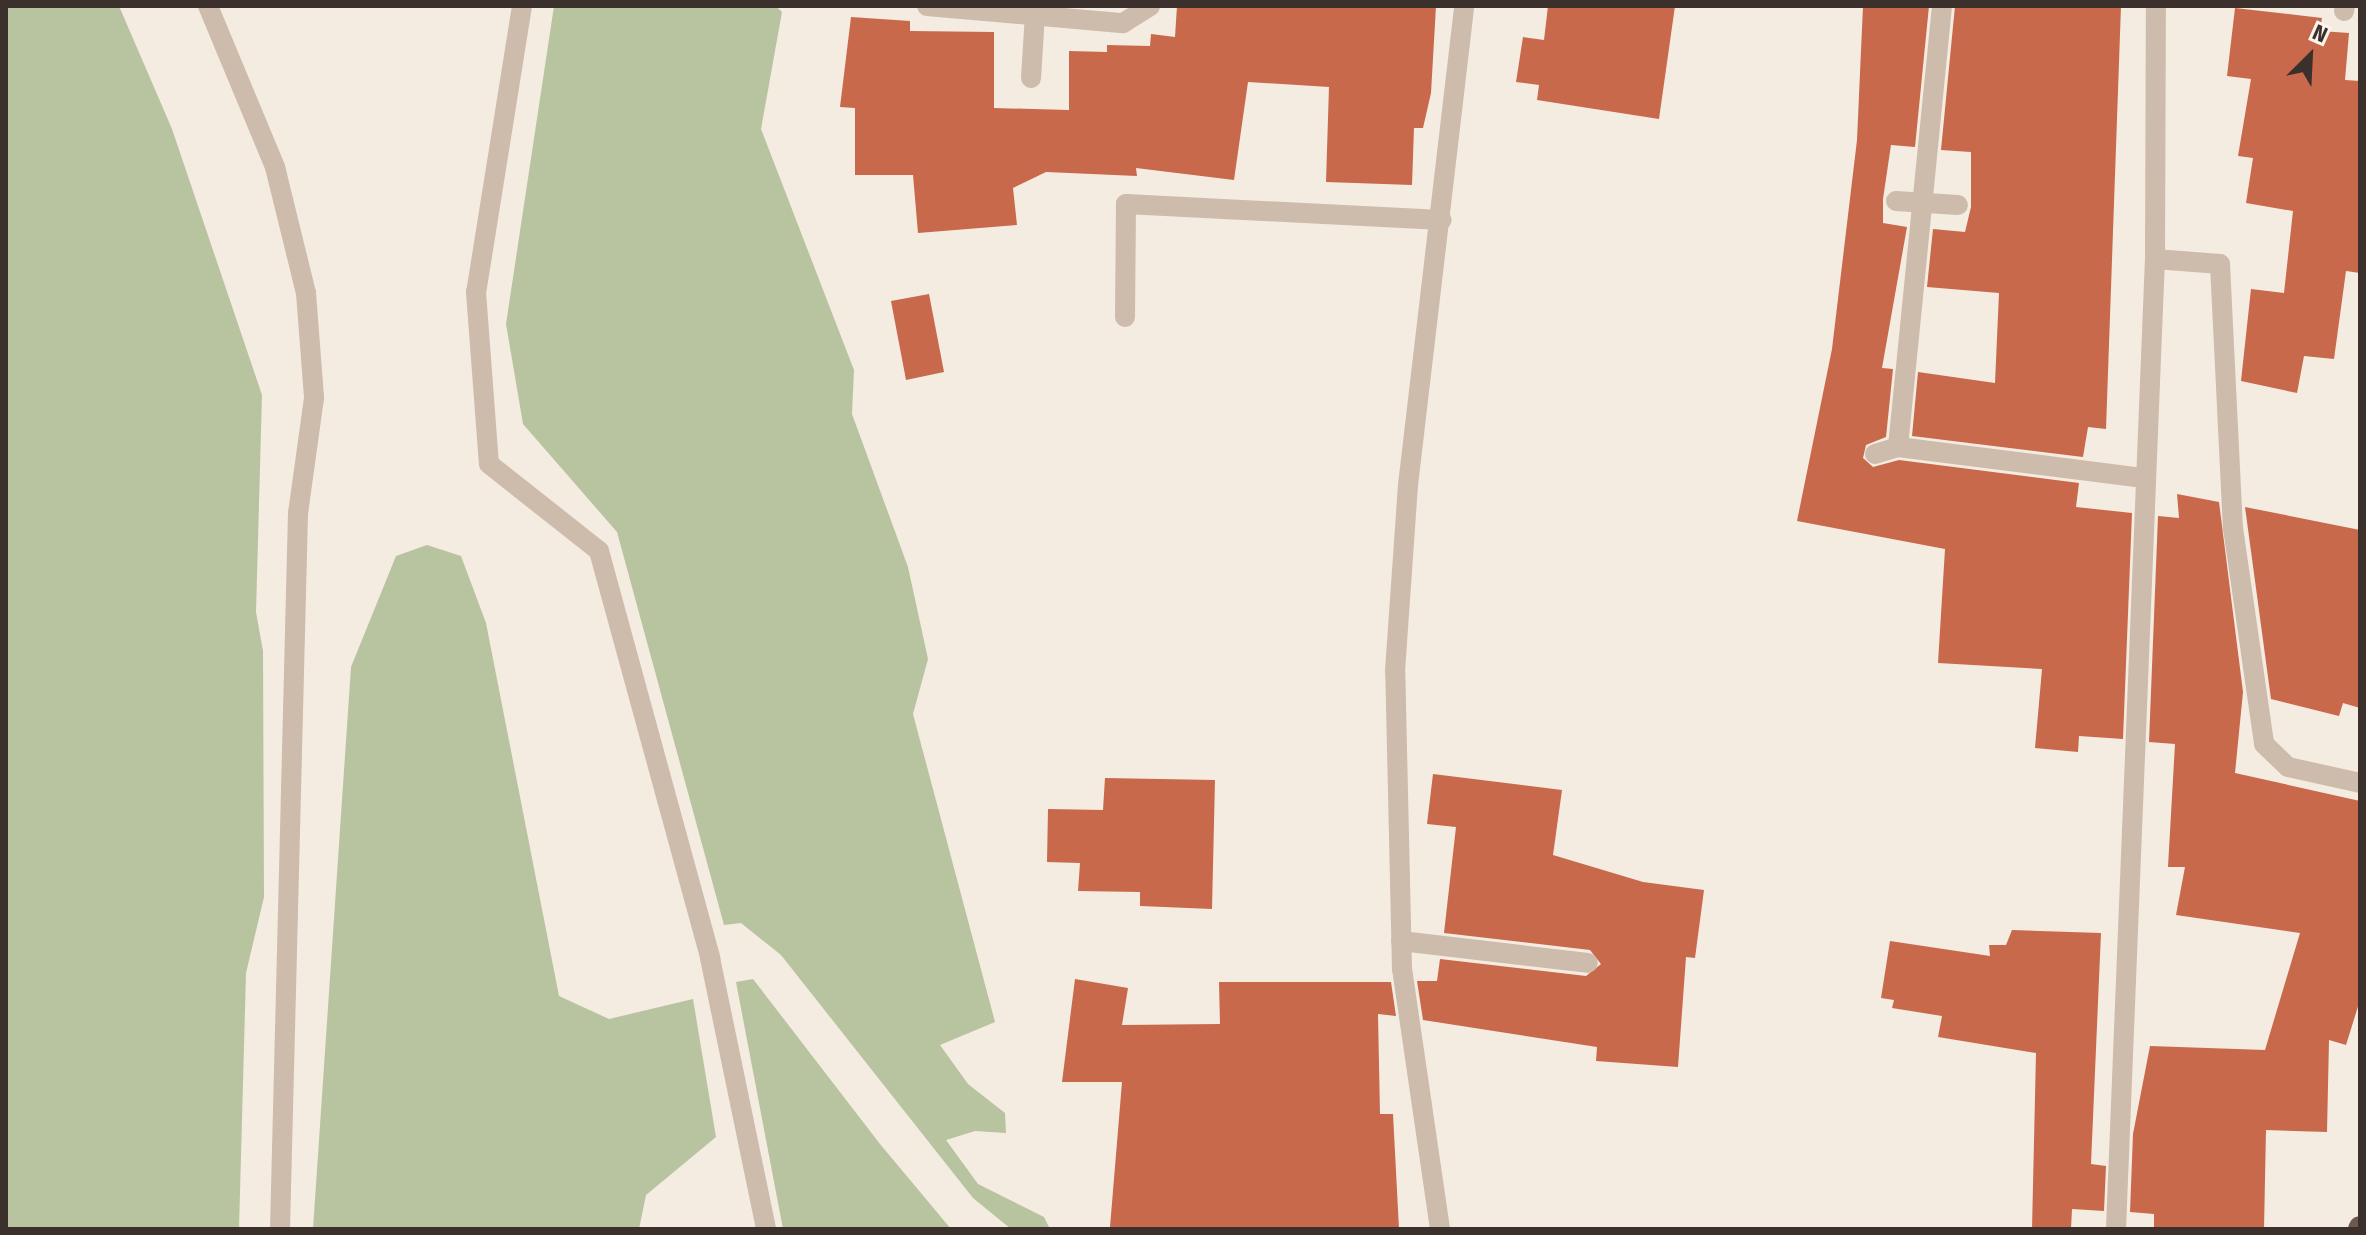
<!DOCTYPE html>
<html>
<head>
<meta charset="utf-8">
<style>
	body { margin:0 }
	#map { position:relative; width:2366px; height:1235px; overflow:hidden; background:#f4ebe1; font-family:"Fira Sans Condensed",sans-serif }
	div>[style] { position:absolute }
	.green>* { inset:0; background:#b8c4a0 }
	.building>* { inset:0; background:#c8694b }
	.service>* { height:20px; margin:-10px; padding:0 10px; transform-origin:10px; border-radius:10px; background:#cdbbac }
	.minor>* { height:20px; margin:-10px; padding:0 10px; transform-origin:10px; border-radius:10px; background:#cdbbac }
	.trunk>* { height:22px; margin:-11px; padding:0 11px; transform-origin:11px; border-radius:11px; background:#6c584f }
	span { translate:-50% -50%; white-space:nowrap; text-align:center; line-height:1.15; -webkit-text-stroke:7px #fbf5ee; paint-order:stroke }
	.frame { position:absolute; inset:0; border:8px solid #3b302b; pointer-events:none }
	.north { position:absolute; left:2270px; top:16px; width:80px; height:80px; -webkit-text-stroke:6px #fbf5ee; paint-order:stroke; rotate:24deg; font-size:22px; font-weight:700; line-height:32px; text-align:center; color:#3b302b }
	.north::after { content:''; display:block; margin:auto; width:28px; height:36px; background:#3b302b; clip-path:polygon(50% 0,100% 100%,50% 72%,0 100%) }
</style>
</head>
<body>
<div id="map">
	<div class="green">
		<i style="clip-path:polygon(6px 6px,119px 6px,172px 129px,262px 395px,256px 612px,263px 651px,264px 897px,246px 973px,239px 1229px,6px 1229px)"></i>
		<i style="clip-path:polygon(554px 6px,776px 6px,782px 12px,761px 129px,854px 370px,852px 414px,908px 567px,928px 659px,913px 714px,995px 1022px,940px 1045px,968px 1084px,1005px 1113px,1006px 1133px,975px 1131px,946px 1140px,978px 1184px,1044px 1217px,1050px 1229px,1011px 1229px,973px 1198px,781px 955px,741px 923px,724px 925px,617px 532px,523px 424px,506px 324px)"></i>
		<i style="clip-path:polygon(427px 545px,461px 556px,486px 623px,559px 996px,609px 1019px,693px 999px,716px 1137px,646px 1195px,639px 1229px,313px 1229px,351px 667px,396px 556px)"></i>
		<i style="clip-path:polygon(753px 979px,880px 1144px,951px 1229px,783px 1229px,736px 982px)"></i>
	</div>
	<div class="building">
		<i style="clip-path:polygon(1177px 6px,1436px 6px,1431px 93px,1423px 128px,1414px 128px,1412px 185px,1326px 182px,1329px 87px,1248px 82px,1234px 180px,1136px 168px,1137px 176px,1046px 172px,1013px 188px,1017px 225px,918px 233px,913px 175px,855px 175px,855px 108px,840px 107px,851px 17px,910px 21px,910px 31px,994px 32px,994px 108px,1069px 110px,1069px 51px,1107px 52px,1107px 45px,1150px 46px,1151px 34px,1175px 37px)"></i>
		<i style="clip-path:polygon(1548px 6px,1675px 6px,1659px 119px,1537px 100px,1539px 85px,1516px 82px,1523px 37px,1544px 40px)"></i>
		<i style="clip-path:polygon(1863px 6px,1929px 6px,1915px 147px,1891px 145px,1883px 199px,1883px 223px,1907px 227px,1882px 368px,1893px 369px,1886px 437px,1866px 445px,1863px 458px,1873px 467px,1899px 460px,2079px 483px,2076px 507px,2132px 513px,2123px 739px,2079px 736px,2078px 752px,2035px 748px,2042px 669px,1938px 663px,1945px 549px,1797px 521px,1832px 349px,1857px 140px)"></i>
		<i style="clip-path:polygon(1955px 6px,2121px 6px,2106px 429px,2088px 427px,2083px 457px,1912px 436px,1918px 372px,1995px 383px,1999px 293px,1927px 287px,1933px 229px,1965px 232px,1971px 207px,1971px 152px,1941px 150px)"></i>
		<i style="clip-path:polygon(2235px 8px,2322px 18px,2320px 31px,2349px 33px,2345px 80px,2360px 81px,2360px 273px,2346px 271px,2334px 359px,2304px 356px,2297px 393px,2241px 381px,2251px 289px,2284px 293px,2293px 211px,2246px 203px,2253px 158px,2238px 156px,2251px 79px,2227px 76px)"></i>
		<i style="clip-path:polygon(929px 294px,944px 372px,906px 380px,891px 301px)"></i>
		<i style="clip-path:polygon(2177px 494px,2219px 502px,2243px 692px,2235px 773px,2360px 801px,2360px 1000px,2346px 1045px,2329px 1040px,2327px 1132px,2266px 1130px,2264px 1229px,2154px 1229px,2154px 1214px,2130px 1212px,2133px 1134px,2150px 1046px,2265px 1050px,2300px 933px,2176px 915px,2185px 867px,2168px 867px,2175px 744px,2149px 742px,2158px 516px,2179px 518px)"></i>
		<i style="clip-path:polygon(2245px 507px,2360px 530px,2360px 708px,2343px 703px,2339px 716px,2271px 699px)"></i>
		<i style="clip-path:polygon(1433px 774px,1562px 790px,1553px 855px,1643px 882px,1704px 890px,1695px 958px,1686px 957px,1678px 1067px,1596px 1061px,1597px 1047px,1423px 1020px,1417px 981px,1437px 981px,1440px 959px,1586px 976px,1601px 964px,1590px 950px,1444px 933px,1456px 827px,1427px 824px)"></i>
		<i style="clip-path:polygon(1105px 778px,1215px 780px,1212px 909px,1140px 906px,1140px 892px,1078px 891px,1080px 863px,1047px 862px,1048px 809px,1103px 810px)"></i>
		<i style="clip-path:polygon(2012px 930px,2101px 933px,2091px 1164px,2106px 1166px,2104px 1211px,2072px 1209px,2071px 1229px,2032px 1229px,2036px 1053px,1938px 1037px,1942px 1016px,1892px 1008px,1894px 1000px,1881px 998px,1890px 941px,1990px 956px,1989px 945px,2006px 945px)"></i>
		<i style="clip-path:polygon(1075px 979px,1128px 988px,1122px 1025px,1220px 1024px,1219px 982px,1391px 982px,1396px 1016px,1378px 1014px,1380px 1114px,1393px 1114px,1399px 1229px,1110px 1227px,1122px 1082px,1062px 1082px)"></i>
	</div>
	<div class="service">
		<i style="left:927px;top:6px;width:197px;rotate:5deg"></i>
		<i style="left:1123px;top:23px;width:32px;rotate:-32deg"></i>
		<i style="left:1942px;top:6px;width:443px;rotate:95.7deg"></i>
		<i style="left:1898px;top:447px;width:246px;rotate:7.2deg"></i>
		<i style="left:2344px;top:11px;width:5px;rotate:-79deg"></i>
		<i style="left:1031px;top:78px;width:63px;rotate:-86.4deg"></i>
		<i style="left:1896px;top:201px;width:62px;rotate:3.7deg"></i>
		<i style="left:2155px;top:259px;width:65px;rotate:4.4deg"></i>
		<i style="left:2220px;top:264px;width:264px;rotate:87.2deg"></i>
		<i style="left:2233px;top:528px;width:218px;rotate:81.8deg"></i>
		<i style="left:2264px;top:744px;width:33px;rotate:44deg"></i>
		<i style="left:2288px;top:767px;width:74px;rotate:12.5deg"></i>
		<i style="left:1125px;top:317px;width:113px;rotate:-89.5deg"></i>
		<i style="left:1126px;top:204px;width:316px;rotate:2.9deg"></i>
		<i style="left:1875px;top:454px;width:24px;rotate:-17deg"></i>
		<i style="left:1401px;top:941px;width:188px;rotate:6.7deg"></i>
	</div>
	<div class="minor">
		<i style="left:208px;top:6px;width:174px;rotate:67.4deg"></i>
		<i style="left:275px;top:167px;width:130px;rotate:76.2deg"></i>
		<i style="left:306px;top:293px;width:105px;rotate:85.6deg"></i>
		<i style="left:314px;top:398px;width:116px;rotate:97.9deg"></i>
		<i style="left:298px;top:513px;width:716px;rotate:91.44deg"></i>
		<i style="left:522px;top:6px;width:290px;rotate:99.1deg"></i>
		<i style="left:476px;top:292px;width:172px;rotate:85.7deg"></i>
		<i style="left:489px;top:464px;width:140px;rotate:38.3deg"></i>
		<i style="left:599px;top:551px;width:422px;rotate:74.7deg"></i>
		<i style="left:710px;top:958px;width:277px;rotate:78.3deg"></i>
		<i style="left:1440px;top:1229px;width:263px;rotate:-98.3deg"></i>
		<i style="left:1402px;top:969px;width:298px;rotate:-91.3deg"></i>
		<i style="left:1395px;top:671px;width:186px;rotate:-86deg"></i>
		<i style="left:1408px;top:485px;width:482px;rotate:-83.3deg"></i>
		<i style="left:2116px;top:1229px;width:971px;rotate:-87.7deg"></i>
		<i style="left:2155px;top:259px;width:253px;rotate:-89.8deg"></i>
	</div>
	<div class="trunk">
		<i style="left:2359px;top:1229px;width:2px;rotate:-63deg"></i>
	</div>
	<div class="frame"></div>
	<div class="north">N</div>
</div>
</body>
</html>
